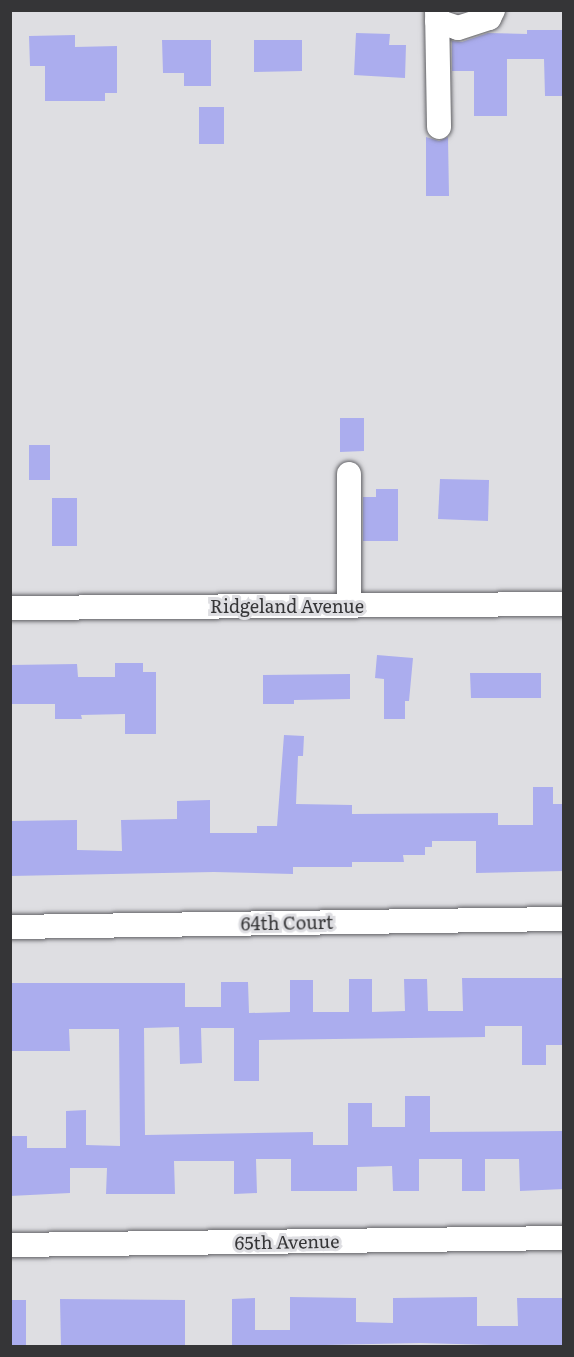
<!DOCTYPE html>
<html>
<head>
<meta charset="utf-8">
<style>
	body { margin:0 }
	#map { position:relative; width:574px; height:1357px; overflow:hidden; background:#dedee2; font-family:Literata,serif }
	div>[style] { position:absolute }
	.building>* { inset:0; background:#abadee }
	.roads { filter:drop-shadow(0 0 2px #616165) drop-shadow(0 0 2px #616165) }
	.minor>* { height:24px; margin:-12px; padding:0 12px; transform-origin:12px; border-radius:12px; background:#fff }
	span { translate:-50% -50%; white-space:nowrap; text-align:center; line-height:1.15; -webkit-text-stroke:6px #dedee2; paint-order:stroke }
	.street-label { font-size:18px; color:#353537 }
	.frame { position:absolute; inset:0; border:12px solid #353537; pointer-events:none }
</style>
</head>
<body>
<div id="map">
	<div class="building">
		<i style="clip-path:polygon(527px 30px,564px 30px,564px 96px,545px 96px,544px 59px,507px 59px,507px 116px,474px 116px,474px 71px,452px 71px,452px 41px,462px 42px,488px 33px,527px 34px)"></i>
		<i style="clip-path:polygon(356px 33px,390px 34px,389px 45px,406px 45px,405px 78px,354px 75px)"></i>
		<i style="clip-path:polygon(75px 35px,75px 47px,117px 46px,117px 93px,105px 93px,105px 101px,45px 101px,45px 66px,30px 66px,29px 36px)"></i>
		<i style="clip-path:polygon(162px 40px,211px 40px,211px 86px,184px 86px,184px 73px,163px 73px)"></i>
		<i style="clip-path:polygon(254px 40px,302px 40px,302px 71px,254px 72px)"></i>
		<i style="clip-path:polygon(199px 107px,224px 107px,224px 144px,199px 144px)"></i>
		<i style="clip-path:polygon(426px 137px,439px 141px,448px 137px,449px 196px,426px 196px)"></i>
		<i style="clip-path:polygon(340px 418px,364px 418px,364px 451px,340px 452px)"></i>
		<i style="clip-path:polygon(29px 445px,50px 445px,50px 480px,29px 480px)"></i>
		<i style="clip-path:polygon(440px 479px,489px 480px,488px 521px,438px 519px)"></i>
		<i style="clip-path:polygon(376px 489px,398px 489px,398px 541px,363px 541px,363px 497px,376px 497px)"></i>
		<i style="clip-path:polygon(52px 498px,77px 498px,77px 546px,52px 546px)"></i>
		<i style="clip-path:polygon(377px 655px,413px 658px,409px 701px,405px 701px,405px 719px,384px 719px,384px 679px,375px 678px)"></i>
		<i style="clip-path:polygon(115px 663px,143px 663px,143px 672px,156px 672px,156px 734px,125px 734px,125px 714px,81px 715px,82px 719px,55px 719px,55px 704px,11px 704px,11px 665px,77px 664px,78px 677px,115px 677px)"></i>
		<i style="clip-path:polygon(470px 673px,541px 673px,541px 698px,471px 698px)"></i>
		<i style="clip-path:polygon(350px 674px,350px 699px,294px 700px,294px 704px,263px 704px,263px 675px)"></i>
		<i style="clip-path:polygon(284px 735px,304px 736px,303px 756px,298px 756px,296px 804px,352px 805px,352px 814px,498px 813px,498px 825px,533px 825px,533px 787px,553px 787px,553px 804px,564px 804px,564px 871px,476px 873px,476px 841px,432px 841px,432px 847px,425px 847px,425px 855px,403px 855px,404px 862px,352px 862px,352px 867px,293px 867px,293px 874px,214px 872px,10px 876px,10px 821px,77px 820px,77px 850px,122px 851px,121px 820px,177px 819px,177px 801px,210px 800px,210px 833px,257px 833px,257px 826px,277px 826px)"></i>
		<i style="clip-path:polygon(462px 978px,564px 978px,564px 1045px,546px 1045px,546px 1065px,522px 1065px,522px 1026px,485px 1026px,485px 1037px,259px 1040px,259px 1081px,234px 1081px,234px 1028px,201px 1028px,202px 1063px,180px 1064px,179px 1027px,144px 1028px,145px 1135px,313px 1132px,313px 1145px,348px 1145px,348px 1103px,372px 1103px,372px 1127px,405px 1127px,405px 1096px,430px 1096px,430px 1132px,564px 1131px,564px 1189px,520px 1191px,519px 1159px,485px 1159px,485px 1191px,462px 1191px,462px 1159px,419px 1159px,419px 1191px,393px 1191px,392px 1166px,357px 1167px,357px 1191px,291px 1191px,291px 1159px,256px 1159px,257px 1193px,234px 1194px,234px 1161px,174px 1161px,175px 1194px,106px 1194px,107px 1168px,70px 1168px,70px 1193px,10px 1196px,10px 1136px,27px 1136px,27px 1148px,66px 1148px,66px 1111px,86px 1110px,86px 1145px,120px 1146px,119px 1029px,69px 1029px,70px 1051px,10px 1051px,10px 983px,185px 983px,185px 1007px,221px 1007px,221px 982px,248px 982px,249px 1013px,290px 1012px,290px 980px,313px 980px,313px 1012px,349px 1012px,349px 979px,372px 979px,372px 1012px,405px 1011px,404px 979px,427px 979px,428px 1011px,463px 1011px)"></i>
		<i style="clip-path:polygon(290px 1297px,356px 1298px,356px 1322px,393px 1323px,393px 1298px,477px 1297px,477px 1326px,518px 1326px,517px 1298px,564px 1298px,564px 1347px,420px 1343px,232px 1347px,232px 1299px,255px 1298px,255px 1330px,290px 1330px)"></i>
		<i style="clip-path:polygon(60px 1299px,185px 1300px,185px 1346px,61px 1347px)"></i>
		<i style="clip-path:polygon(10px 1300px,26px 1300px,26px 1347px,10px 1347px)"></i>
	</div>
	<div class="roads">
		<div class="minor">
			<i style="left:437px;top:10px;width:117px;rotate:89deg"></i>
			<i style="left:437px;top:21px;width:22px;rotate:18deg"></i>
			<i style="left:458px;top:28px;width:33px;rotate:-18deg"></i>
			<i style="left:489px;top:18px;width:9px;rotate:-63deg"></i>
			<i style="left:349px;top:474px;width:132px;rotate:90deg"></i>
			<i style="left:10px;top:608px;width:554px;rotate:-0.41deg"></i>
			<i style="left:10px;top:927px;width:554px;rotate:-0.83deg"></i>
			<i style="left:10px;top:1245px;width:554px;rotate:-0.72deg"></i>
		</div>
	</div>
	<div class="street-label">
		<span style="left:287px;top:606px">Ridgeland Avenue</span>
		<span style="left:287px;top:923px;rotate:-1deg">64th Court</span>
		<span style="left:287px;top:1242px;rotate:-1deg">65th Avenue</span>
	</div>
	<div class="frame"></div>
</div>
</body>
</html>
